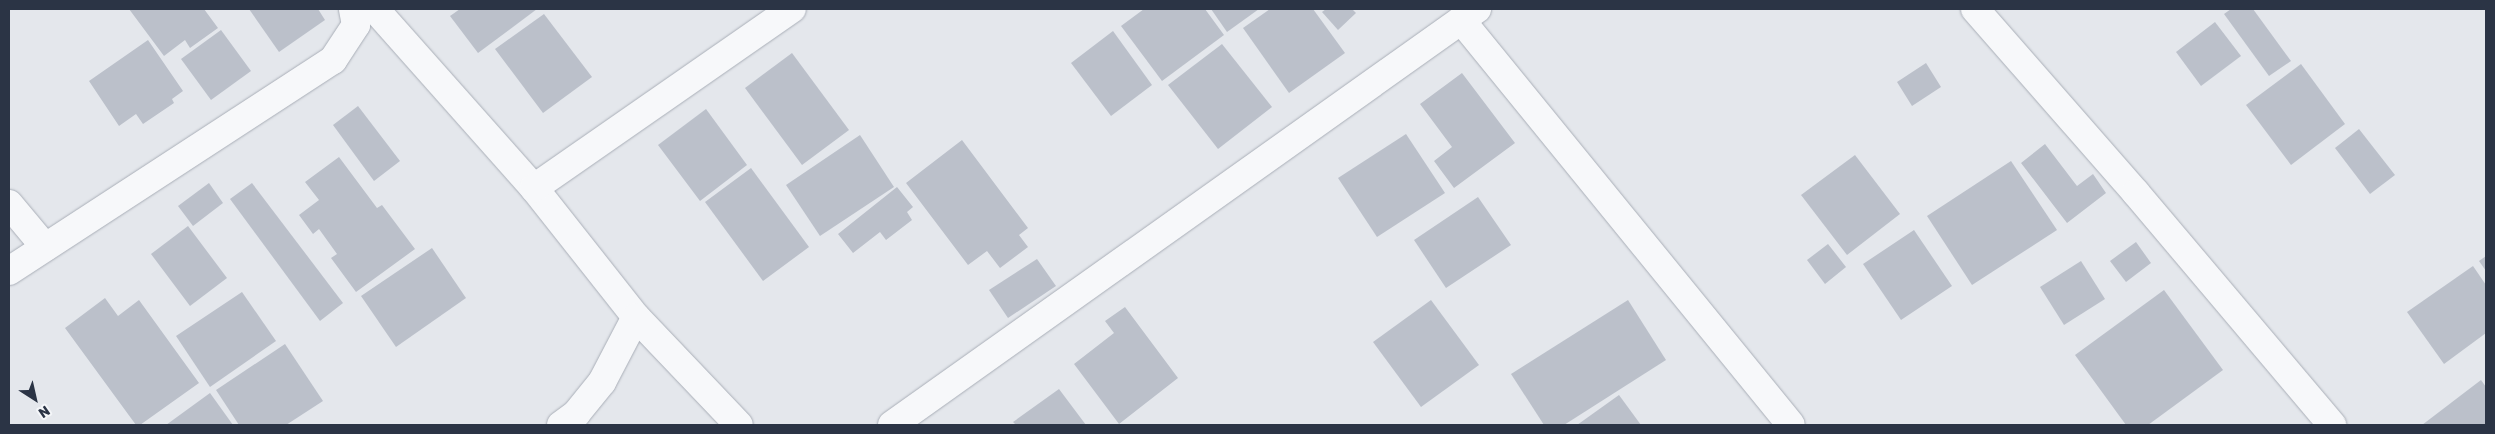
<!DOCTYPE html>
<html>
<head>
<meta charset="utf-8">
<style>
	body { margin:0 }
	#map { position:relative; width:2495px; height:434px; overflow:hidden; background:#e4e7ec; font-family:Rubik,sans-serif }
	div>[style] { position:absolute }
	.building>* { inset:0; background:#bbc0ca }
	.roads { filter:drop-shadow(0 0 1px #a9aeb7) drop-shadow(0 0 1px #a9aeb7) }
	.minor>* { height:28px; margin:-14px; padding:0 14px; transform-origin:14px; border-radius:14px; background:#f7f8fa }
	span { translate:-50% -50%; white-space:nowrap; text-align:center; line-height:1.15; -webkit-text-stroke:4.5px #f4f6f9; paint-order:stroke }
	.frame { position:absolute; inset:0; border:10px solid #2b3445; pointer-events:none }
	.north { position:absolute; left:10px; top:374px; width:50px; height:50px; -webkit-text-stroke:4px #f4f6f9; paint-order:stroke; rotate:145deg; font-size:14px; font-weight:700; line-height:20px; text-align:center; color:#2b3445 }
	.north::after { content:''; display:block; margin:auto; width:18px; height:22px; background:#2b3445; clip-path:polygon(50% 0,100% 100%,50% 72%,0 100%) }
</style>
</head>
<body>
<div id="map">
	<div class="building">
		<i style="clip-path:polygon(129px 9px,204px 9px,218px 28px,190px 48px,185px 40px,164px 56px)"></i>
		<i style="clip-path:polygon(249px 9px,318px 9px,325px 20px,279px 52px)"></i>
		<i style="clip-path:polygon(460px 9px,537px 9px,478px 53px,450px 16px)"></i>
		<i style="clip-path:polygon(1144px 9px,1205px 9px,1224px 35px,1162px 81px,1121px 26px)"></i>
		<i style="clip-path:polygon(1211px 9px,1259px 9px,1227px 32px)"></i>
		<i style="clip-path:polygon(1270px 9px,1313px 9px,1345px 53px,1289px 93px,1243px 28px)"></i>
		<i style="clip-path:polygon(1326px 9px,1352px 9px,1356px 13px,1338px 30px,1322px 12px)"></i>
		<i style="clip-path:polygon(2231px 9px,2253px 9px,2291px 61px,2269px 76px,2224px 14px)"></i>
		<i style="clip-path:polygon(544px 14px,592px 77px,543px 113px,495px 49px)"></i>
		<i style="clip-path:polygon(2215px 22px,2241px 56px,2201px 86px,2176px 52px)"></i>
		<i style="clip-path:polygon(221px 30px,251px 71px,211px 100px,181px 59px)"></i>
		<i style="clip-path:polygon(1113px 31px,1152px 85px,1111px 116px,1071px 63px)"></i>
		<i style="clip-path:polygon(148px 40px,183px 91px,172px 99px,174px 103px,143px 124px,136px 114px,119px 126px,89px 81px)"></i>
		<i style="clip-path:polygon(1222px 44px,1272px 107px,1218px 149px,1168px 85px)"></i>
		<i style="clip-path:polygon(792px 53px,849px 130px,802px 165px,745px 88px)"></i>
		<i style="clip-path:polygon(1926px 63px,1941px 87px,1912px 106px,1897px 82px)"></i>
		<i style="clip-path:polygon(2301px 64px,2345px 124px,2291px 165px,2246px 105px)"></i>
		<i style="clip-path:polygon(1462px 73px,1515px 143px,1454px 188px,1434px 161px,1452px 147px,1420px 104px)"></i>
		<i style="clip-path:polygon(358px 106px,400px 161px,374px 181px,333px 125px)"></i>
		<i style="clip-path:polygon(706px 109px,747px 165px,700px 201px,658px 145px)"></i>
		<i style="clip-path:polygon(2359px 129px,2395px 175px,2370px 194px,2335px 148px)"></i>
		<i style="clip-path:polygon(1406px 134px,1445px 193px,1377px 237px,1338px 178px)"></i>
		<i style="clip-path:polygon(860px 135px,894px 187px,820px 236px,786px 185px)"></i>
		<i style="clip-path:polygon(962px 140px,1028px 228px,1019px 235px,1028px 247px,1000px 268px,987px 251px,968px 265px,906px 183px)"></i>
		<i style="clip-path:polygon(2045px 144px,2077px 186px,2093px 174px,2106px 193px,2067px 223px,2021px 163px)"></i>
		<i style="clip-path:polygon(1855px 155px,1900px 214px,1847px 255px,1801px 195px)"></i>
		<i style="clip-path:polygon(339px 157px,377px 208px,382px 205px,415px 249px,356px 292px,331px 258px,337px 254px,319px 229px,313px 234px,299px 215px,319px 200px,305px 182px)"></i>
		<i style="clip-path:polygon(2011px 161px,2057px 230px,1972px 285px,1927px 216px)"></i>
		<i style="clip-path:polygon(751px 168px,809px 247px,763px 281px,705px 202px)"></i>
		<i style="clip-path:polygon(209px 183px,223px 203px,193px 226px,178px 206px)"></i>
		<i style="clip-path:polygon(252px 183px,343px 303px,320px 321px,230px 199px)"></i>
		<i style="clip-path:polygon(897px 187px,913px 207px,907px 212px,912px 220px,886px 240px,880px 232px,853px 253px,838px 234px)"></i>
		<i style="clip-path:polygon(1478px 197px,1511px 245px,1446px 288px,1414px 240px)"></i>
		<i style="clip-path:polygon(188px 226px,227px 278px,190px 306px,151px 254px)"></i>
		<i style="clip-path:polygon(1914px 230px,1952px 286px,1901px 320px,1863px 264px)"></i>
		<i style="clip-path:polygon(2136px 242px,2151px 263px,2126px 282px,2110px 261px)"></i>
		<i style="clip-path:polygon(1828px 244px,1846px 267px,1825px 284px,1807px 260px)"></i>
		<i style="clip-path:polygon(432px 248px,466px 298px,396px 347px,361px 296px)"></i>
		<i style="clip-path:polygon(2486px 256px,2486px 271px,2479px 261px)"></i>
		<i style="clip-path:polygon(1037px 259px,1056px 286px,1008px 318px,989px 290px)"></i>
		<i style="clip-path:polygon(2081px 261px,2105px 299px,2064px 325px,2040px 287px)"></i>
		<i style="clip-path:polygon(2473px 266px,2486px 285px,2486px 333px,2444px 364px,2407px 312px)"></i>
		<i style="clip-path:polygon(2164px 290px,2223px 370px,2148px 425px,2126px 425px,2075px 355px)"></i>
		<i style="clip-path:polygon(242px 292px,276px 341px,210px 387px,176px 336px)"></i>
		<i style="clip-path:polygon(105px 298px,118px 316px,139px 300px,199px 383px,140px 425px,136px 425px,65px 328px)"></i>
		<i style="clip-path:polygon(1431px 300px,1479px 365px,1421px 407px,1373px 342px)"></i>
		<i style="clip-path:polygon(1628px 300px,1666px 360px,1564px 425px,1544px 425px,1511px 374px)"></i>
		<i style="clip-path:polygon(1125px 307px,1178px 378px,1119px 424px,1074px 364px,1114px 333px,1105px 321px)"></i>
		<i style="clip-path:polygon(285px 344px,323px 401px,286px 425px,239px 425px,216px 390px)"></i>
		<i style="clip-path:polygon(2481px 380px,2486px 387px,2486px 425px,2422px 425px)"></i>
		<i style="clip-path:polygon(1059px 389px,1086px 425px,1016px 425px,1013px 422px)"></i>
		<i style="clip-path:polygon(210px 393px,233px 425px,166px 425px)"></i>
		<i style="clip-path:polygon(1619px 395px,1641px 425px,1577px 425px)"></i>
	</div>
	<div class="roads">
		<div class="minor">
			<i style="left:375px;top:9px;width:239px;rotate:48.4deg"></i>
			<i style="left:534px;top:188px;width:164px;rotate:51.7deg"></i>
			<i style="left:636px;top:317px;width:149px;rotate:46.4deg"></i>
			<i style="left:1975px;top:9px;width:244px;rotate:48.8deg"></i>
			<i style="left:2136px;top:193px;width:304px;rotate:49.8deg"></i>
			<i style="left:1461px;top:20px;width:522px;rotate:50.83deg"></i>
			<i style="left:534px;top:188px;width:314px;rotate:-34.8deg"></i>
			<i style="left:9px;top:204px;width:56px;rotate:50.1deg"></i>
			<i style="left:9px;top:271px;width:387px;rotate:-33.1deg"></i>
			<i style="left:333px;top:60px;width:42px;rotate:-56.7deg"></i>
			<i style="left:356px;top:25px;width:16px;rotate:-101deg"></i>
			<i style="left:561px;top:425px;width:19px;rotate:-36deg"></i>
			<i style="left:576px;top:414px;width:41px;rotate:-50.9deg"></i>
			<i style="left:602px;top:382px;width:73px;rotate:-62.4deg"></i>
			<i style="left:892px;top:425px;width:718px;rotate:-35.42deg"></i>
		</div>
	</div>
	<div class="frame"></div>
	<div class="north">N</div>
</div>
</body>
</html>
